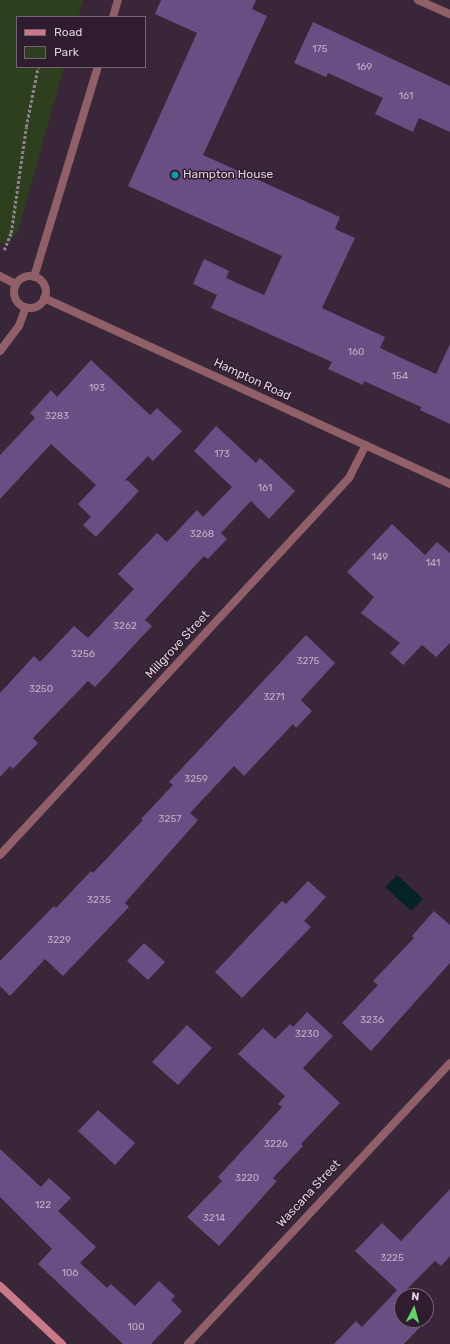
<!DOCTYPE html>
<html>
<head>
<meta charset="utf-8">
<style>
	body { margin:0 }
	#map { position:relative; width:450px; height:1344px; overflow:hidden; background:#392638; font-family:Rubik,sans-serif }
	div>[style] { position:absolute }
	.green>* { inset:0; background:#2e3f1d }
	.water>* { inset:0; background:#052326 }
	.building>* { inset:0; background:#6a4d82 }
	.path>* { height:2.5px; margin-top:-1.25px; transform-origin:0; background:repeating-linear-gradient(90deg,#8f808e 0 3px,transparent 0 5px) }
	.street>* { height:8px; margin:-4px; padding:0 4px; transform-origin:4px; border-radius:4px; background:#915f68 }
	.street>.ring { margin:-4px; padding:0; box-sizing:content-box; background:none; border:8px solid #915f68; border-radius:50% }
	.secondary>* { height:8px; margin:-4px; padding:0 4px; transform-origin:4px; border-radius:4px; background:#c97988 }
	.dots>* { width:11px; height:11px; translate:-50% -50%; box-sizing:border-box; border:2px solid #2f1c2e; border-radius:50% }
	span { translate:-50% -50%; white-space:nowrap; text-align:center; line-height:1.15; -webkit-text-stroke:3px #2f1c2e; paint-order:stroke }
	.number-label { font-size:10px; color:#c0b0c6 }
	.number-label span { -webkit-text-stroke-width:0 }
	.poi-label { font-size:12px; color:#ddd1dc }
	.left { translate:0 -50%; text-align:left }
	.street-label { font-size:12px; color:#ddd1dc }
	.legend { position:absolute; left:16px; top:16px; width:130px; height:52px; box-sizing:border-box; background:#2f1c2e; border:1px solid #756474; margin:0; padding:5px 7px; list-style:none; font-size:12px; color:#ddd1dc }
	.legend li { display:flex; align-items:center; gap:8px; height:20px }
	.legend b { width:20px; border:1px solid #756474 }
	.north { position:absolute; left:394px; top:1288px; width:40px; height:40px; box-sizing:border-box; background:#2f1c2e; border:1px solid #756474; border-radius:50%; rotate:6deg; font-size:11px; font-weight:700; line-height:16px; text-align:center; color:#ddd1dc }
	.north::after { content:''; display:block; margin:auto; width:14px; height:18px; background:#61d56a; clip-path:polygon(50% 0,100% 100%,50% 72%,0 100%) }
</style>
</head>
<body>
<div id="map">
	<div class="green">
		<i style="clip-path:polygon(0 0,83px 0,78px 17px,17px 17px,17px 67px,64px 67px,18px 231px,10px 241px,0 244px)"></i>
	</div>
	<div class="water">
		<i style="clip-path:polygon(397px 875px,423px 899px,411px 911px,385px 887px)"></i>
	</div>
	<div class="building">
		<i style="clip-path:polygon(161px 0,256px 0,252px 9px,267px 16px,203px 155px,340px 217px,335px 229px,355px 238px,322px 308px,385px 337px,380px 348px,436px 374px,450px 344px,450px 424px,420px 410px,421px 407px,364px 381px,363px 385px,328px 369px,332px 362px,211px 308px,217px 295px,193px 284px,204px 259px,229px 271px,226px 278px,264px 295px,282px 256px,128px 186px,197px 33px,155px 14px)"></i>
		<i style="clip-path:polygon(313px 22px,450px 86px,450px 132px,419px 118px,413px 132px,375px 114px,383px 98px,328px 73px,326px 77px,294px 63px)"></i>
		<i style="clip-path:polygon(91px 360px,150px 415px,157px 408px,182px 431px,153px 461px,148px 456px,124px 481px,127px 480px,139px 491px,96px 537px,83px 525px,91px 517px,78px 504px,96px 485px,51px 444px,0 499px,0 455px,35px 418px,30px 413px,51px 390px,57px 397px)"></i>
		<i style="clip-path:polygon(216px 426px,256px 463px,260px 458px,295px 491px,269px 519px,251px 501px,221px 533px,227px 539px,208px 559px,204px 556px,145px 620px,152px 626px,95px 687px,88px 681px,33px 738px,38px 743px,13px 769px,10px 766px,0 777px,0 693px,34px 656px,40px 662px,74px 626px,88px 638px,134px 589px,118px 574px,157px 533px,167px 542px,197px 510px,203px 517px,232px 487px,194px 451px)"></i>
		<i style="clip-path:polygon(392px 524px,425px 555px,437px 542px,450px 553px,450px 643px,436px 657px,422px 645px,403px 665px,390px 653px,400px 643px,361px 613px,374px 597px,347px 572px)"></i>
		<i style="clip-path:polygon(306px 635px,335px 663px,301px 700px,312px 711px,296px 728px,293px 724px,244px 776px,234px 766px,190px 813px,198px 820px,125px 903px,129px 907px,63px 976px,45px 959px,10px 996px,0 986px,0 961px,54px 906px,56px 908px,91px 871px,93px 873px,143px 820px,141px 819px,173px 785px,169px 782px)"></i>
		<i style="clip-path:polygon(308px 881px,326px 897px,304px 921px,311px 927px,242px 998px,215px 972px,282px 901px,286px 904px)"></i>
		<i style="clip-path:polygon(434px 911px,450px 925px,450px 963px,371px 1051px,342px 1023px,378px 985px,373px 981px,414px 938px,412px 936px)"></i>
		<i style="clip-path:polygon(144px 943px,165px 962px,148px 980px,127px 961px)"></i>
		<i style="clip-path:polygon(307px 1012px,333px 1036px,303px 1068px,340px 1103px,301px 1144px,303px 1146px,273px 1178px,277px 1181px,219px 1246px,187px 1217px,222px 1181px,218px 1177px,282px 1107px,278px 1104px,285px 1096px,238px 1054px,263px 1028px,275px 1039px,290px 1024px,293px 1027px)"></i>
		<i style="clip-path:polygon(187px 1025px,212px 1048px,178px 1085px,152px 1062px)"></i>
		<i style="clip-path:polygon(98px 1110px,135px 1143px,115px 1165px,78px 1131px)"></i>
		<i style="clip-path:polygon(0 1149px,41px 1187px,49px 1178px,71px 1198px,58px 1211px,96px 1247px,80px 1263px,107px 1288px,111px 1284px,135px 1306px,159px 1281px,175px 1296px,171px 1300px,182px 1311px,151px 1344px,123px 1344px,38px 1264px,52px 1249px,0 1197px)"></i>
		<i style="clip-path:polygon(450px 1189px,450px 1256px,441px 1266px,435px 1261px,402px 1294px,402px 1320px,427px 1320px,404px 1344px,334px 1344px,356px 1321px,362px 1327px,397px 1290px,355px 1251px,382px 1223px,401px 1241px)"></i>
	</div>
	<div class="path">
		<i style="left:4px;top:250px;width:18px;rotate:-68deg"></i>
		<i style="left:11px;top:233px;width:107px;rotate:-81.9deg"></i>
		<i style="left:26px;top:127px;width:61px;rotate:-78.7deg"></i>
	</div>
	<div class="street">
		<i style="left:418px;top:0;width:35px;rotate:24deg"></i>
		<i style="left:113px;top:17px;width:18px;rotate:-74deg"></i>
		<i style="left:0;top:276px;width:18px;rotate:27deg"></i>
		<i class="ring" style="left:14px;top:276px;width:24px;height:24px"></i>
		<i style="left:34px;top:277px;width:220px;rotate:-73.1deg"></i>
		<i style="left:44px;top:298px;width:447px;rotate:24.6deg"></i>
		<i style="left:0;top:351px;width:31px;rotate:-53deg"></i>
		<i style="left:19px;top:326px;width:20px;rotate:-70deg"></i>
		<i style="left:0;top:855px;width:514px;rotate:-47.21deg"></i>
		<i style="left:349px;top:478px;width:37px;rotate:-63deg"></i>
		<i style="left:188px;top:1344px;width:384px;rotate:-47deg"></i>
	</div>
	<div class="secondary">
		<i style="left:0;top:1286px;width:85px;rotate:43.1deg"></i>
	</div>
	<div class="dots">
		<i style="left:175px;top:175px;background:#0f9aa8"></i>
	</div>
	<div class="number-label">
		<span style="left:320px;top:50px">175</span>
		<span style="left:364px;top:68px">169</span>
		<span style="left:406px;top:97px">161</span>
		<span style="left:356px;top:353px">160</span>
		<span style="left:400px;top:377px">154</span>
		<span style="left:97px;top:389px">193</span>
		<span style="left:57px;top:417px">3283</span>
		<span style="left:222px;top:455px">173</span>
		<span style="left:265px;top:489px">161</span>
		<span style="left:202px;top:535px">3268</span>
		<span style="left:380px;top:558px">149</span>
		<span style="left:433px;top:564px">141</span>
		<span style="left:125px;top:627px">3262</span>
		<span style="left:83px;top:655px">3256</span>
		<span style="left:308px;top:662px">3275</span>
		<span style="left:41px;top:690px">3250</span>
		<span style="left:274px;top:698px">3271</span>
		<span style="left:196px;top:780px">3259</span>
		<span style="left:170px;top:820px">3257</span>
		<span style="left:99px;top:901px">3235</span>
		<span style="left:59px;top:941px">3229</span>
		<span style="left:372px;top:1021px">3236</span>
		<span style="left:307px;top:1035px">3230</span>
		<span style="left:276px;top:1145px">3226</span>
		<span style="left:247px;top:1179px">3220</span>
		<span style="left:43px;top:1206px">122</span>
		<span style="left:214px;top:1219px">3214</span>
		<span style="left:392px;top:1259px">3225</span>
		<span style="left:70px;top:1274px">106</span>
		<span style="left:136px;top:1328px">100</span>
	</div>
	<div class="poi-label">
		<span class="left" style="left:183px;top:175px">Hampton House</span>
	</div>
	<div class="street-label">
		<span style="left:252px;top:380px;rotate:25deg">Hampton Road</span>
		<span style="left:178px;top:645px;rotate:-47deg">Millgrove Street</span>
		<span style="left:309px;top:1194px;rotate:-47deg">Wascana Street</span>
	</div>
	<ul class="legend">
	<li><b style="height:5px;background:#c97988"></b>Road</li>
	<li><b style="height:11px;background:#2e3f1d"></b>Park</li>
	</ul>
	<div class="north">N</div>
</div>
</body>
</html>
